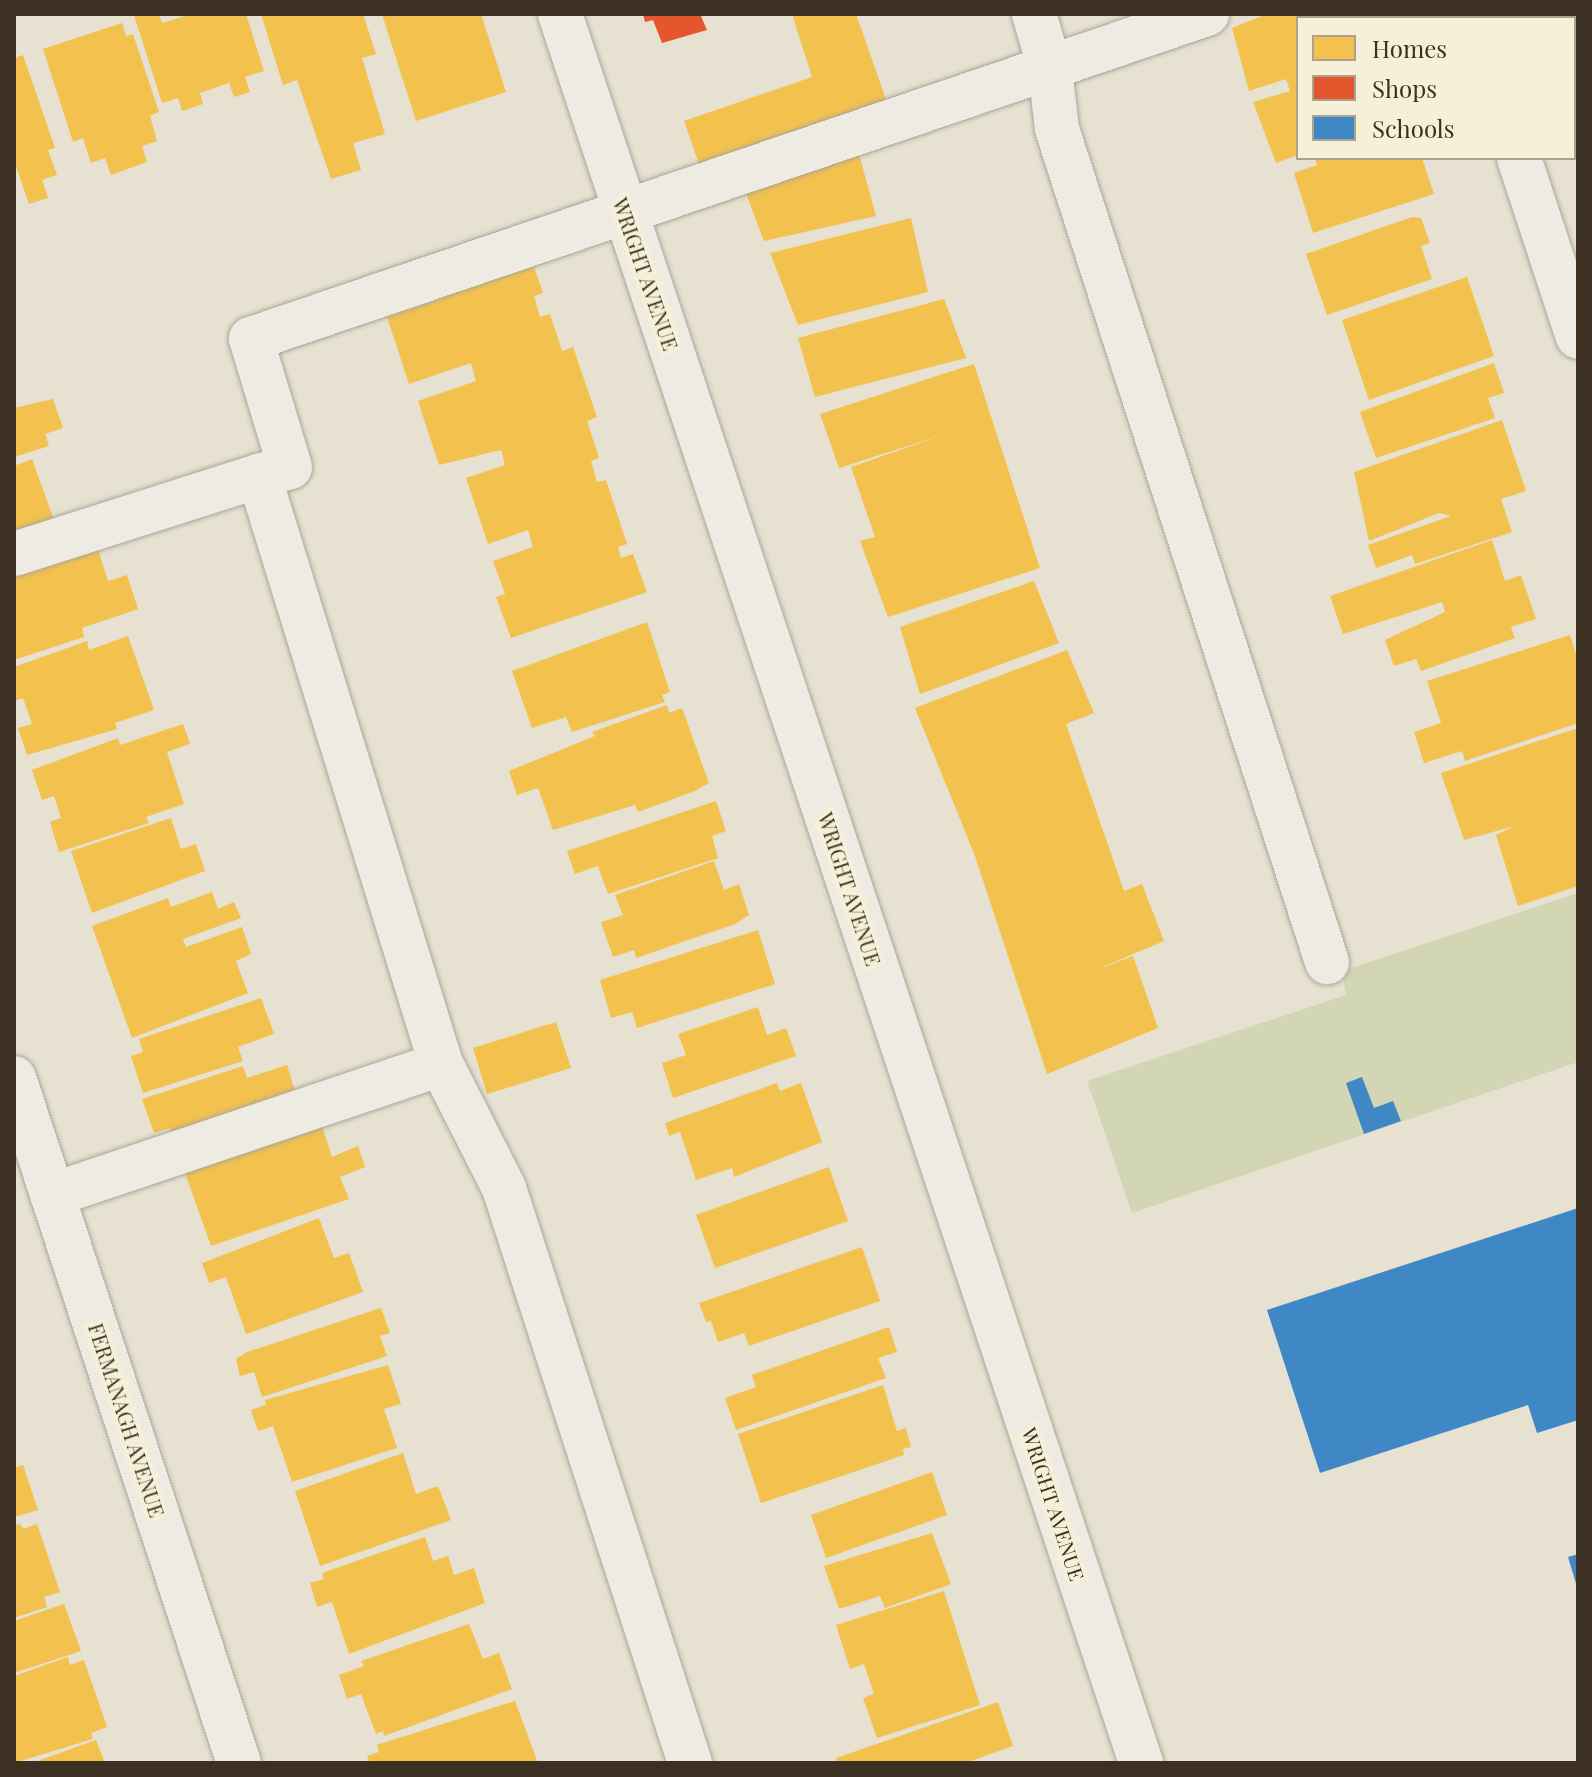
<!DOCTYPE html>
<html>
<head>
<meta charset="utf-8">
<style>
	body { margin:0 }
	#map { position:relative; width:1592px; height:1777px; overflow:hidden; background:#e6e1d1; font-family:"Playfair Display",serif }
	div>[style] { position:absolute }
	.green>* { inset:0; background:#d3d6b4 }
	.homes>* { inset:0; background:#f2c14e }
	.shops>* { inset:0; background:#e4572e }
	.schools>* { inset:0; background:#3f88c5 }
	.roads { filter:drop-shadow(0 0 2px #aba699) drop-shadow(0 0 2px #aba699) }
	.minor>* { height:44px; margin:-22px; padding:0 22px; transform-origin:22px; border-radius:22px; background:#eeebe2 }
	span { translate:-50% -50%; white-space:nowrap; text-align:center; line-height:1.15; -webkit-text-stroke:8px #f6f0d8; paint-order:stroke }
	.street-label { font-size:20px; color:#3b3021 }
	.frame { position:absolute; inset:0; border:16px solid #3b3021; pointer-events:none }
	.legend { position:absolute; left:1296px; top:16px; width:280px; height:144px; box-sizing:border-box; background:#f6f0d8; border:2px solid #aba38f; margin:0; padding:10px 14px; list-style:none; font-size:24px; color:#3b3021 }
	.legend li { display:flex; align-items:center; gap:16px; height:40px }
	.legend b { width:40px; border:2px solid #aba38f }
</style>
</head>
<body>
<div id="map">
	<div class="green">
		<i style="clip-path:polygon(1578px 893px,1578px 1062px,1132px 1213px,1087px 1081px,1346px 995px,1342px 971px)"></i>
	</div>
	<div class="homes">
		<i style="clip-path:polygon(159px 14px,162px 23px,192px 14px,246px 14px,264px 71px,245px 77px,250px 92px,234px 97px,229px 83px,200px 93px,203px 104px,182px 111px,178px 98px,162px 103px,134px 15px)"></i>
		<i style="clip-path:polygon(261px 14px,363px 14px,376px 54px,362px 58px,385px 134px,353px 143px,361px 170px,331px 179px,297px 80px,283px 85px)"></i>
		<i style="clip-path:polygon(382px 14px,481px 14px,506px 92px,416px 121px)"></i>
		<i style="clip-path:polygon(792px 14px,856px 14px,889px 108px,702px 173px,684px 121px,812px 77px)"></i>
		<i style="clip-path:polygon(1267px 14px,1382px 18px,1298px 18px,1298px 155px,1276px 163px,1253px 102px,1290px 91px,1286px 79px,1249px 91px,1232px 28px)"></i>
		<i style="clip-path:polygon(122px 23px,126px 36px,133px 34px,159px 112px,150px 116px,157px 141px,142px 146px,147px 162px,111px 175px,105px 158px,91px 163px,83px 138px,73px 142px,43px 49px)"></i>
		<i style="clip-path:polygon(23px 55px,55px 148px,48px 150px,57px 175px,42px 180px,48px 198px,29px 204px,14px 161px,14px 58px)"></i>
		<i style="clip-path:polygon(856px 143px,876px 216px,764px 241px,743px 186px)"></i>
		<i style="clip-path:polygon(1315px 158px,1422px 158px,1434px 194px,1313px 233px,1294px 173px,1317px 165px)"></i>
		<i style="clip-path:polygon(1412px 217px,1421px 218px,1430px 243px,1421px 246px,1432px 279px,1327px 315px,1306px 254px)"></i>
		<i style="clip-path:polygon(911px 218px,928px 292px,798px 325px,770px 253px)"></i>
		<i style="clip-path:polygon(531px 258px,543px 293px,534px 296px,540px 317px,550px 314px,562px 351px,573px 347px,597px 417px,587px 421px,599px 458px,591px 461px,597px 482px,606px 480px,627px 544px,618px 547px,621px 558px,633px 554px,647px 592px,511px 638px,496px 597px,505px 594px,493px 561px,533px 547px,528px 530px,488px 544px,466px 478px,505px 465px,501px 450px,439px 465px,418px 401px,476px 381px,471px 363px,409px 384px,387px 317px,446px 297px,443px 287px)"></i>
		<i style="clip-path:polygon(1467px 277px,1494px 356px,1369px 400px,1342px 320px)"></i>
		<i style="clip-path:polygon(944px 299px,966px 358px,815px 397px,798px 338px)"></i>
		<i style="clip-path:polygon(1494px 363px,1504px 393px,1488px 398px,1495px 418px,1376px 458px,1360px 412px)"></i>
		<i style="clip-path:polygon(974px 364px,1040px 568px,888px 617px,860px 541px,875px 537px,851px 467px,945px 434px,839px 468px,820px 414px)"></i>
		<i style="clip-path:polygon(53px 399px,63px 428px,45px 434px,49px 446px,14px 457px,14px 408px)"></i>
		<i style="clip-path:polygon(1502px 420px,1526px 491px,1501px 499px,1512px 532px,1415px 564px,1412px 555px,1376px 568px,1368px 545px,1451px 516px,1439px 513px,1369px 541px,1354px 472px)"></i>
		<i style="clip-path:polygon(32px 459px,54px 520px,14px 535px,14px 466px)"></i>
		<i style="clip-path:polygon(1492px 540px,1505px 581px,1521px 575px,1536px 619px,1511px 627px,1515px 638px,1421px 671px,1416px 659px,1394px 666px,1385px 640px,1445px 612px,1442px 602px,1343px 634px,1330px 596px)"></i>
		<i style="clip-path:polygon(96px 543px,108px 581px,127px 575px,138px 609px,82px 628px,84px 637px,14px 660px,14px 561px)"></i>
		<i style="clip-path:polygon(1034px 581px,1059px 643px,920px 694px,900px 627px)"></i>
		<i style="clip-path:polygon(647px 622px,670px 692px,662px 695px,665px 702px,572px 732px,566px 717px,532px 728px,512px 671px)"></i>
		<i style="clip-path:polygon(1570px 635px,1578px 660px,1578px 723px,1465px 761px,1462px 751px,1424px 763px,1414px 732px,1441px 723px,1427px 681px)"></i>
		<i style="clip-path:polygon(128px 636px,154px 710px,115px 723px,117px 729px,27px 755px,18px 728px,32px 724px,23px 698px,14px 701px,14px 667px,87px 641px,89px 650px)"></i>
		<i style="clip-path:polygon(1067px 650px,1094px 713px,1066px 724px,1124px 891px,1142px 884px,1164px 941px,1093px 971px,1133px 956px,1158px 1028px,1047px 1074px,975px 856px,915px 708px)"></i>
		<i style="clip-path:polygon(667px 705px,669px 713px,682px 708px,709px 783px,695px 791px,638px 812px,635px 805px,553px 830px,538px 788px,517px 795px,509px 771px,595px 736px,592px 732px)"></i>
		<i style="clip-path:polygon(183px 724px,190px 744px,167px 752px,184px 804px,146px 817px,149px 823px,59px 852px,50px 822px,61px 818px,54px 796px,42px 800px,32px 770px,118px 738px,120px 745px)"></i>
		<i style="clip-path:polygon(1578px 728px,1578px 886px,1518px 906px,1496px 835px,1514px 826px,1464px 840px,1441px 773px)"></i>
		<i style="clip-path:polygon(716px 801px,726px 831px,712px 836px,718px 858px,608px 894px,598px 866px,575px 874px,567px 851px)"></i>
		<i style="clip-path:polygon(171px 818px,181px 849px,196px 844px,205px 871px,92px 913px,71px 851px)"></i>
		<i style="clip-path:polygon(714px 861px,724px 890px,739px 884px,749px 915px,735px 924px,636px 958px,634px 950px,613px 957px,601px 922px,623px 915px,615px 895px)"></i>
		<i style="clip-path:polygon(212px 892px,218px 909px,234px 902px,241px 918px,183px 939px,186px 947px,242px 927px,251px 954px,236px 961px,248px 993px,132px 1038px,92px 926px,168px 898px,171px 907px)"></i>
		<i style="clip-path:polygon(758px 930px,775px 984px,637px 1028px,632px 1012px,611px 1018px,600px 980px)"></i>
		<i style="clip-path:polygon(261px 998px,274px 1034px,238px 1047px,243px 1061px,143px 1093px,131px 1056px,143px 1052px,139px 1039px)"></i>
		<i style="clip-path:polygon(758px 1007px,767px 1035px,786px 1028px,796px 1056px,673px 1098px,662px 1063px,686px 1055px,678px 1034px)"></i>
		<i style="clip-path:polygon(556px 1022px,571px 1068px,487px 1094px,473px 1048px)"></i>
		<i style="clip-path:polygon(287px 1065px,298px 1101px,175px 1142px,170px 1128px,154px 1133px,142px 1099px,243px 1066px,247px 1078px)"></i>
		<i style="clip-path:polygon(777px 1083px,780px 1091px,801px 1083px,822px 1142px,734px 1177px,732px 1168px,696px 1180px,680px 1132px,669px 1136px,665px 1123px)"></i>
		<i style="clip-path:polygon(322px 1126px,332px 1157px,358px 1146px,365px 1167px,340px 1177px,349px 1199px,211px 1246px,184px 1170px)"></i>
		<i style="clip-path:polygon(829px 1167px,848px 1221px,715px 1268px,696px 1215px)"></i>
		<i style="clip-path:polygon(319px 1218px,334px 1258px,349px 1253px,363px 1292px,246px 1334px,226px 1277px,209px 1283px,202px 1263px)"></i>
		<i style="clip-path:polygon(862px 1247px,880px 1301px,749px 1346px,744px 1333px,718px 1342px,711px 1321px,706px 1322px,699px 1303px)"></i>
		<i style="clip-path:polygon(381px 1308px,390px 1333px,380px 1336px,387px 1356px,262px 1397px,254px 1372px,240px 1376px,236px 1359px,247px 1352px)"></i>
		<i style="clip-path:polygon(889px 1327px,897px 1352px,878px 1358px,886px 1378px,736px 1430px,725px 1398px,756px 1387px,752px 1375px)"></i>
		<i style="clip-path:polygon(388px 1365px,401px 1404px,384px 1409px,397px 1448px,292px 1482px,273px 1426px,258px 1431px,251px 1410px,266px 1405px,265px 1400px)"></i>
		<i style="clip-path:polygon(883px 1385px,897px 1431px,906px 1428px,911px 1447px,903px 1449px,904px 1455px,761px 1503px,738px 1434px)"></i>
		<i style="clip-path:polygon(403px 1453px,416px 1494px,438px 1486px,451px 1520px,320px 1566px,295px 1491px)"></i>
		<i style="clip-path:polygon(23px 1465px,38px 1510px,14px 1517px,14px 1468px)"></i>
		<i style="clip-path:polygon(932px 1472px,947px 1515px,826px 1558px,811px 1515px)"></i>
		<i style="clip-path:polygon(20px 1524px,23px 1529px,37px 1524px,60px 1592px,44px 1597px,47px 1607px,14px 1618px,14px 1526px)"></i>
		<i style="clip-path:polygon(932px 1533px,951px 1584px,885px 1608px,880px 1596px,839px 1609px,824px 1566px)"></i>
		<i style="clip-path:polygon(425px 1537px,433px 1561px,448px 1556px,454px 1575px,474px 1568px,485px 1603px,349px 1654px,332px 1602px,317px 1607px,310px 1583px,324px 1579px,322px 1573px)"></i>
		<i style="clip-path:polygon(944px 1591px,980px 1705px,877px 1738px,863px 1698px,874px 1694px,864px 1664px,850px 1669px,836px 1625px)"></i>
		<i style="clip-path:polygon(64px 1604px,81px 1651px,14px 1673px,14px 1621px)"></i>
		<i style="clip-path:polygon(469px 1624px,483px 1659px,499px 1653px,512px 1689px,384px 1736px,383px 1731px,376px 1734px,361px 1694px,347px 1699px,339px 1675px,364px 1666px,361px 1661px)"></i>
		<i style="clip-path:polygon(68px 1657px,70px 1665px,84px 1660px,107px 1727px,91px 1733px,93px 1739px,14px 1763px,14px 1676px)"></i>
		<i style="clip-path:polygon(515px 1701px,538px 1763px,370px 1763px,367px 1756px,379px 1752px,377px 1745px)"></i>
		<i style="clip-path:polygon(998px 1702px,1013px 1746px,965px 1763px,837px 1763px,836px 1758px)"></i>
		<i style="clip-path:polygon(96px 1740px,105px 1763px,32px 1763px)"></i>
	</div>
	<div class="shops">
		<i style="clip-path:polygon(643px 14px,700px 14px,707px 30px,662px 43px,653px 20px,645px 22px)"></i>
	</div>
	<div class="schools">
		<i style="clip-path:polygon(1362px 1077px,1374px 1108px,1393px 1101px,1401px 1121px,1364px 1134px,1346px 1083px)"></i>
		<i style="clip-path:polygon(1578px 1208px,1578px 1420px,1537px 1433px,1528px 1405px,1320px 1473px,1267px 1310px)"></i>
		<i style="clip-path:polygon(1578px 1554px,1578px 1587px,1577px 1587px,1568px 1557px)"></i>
	</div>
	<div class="roads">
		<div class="minor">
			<i style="left:560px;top:14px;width:1843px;rotate:71.62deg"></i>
			<i style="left:1034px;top:14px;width:56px;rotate:73.5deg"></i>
			<i style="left:1050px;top:68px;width:61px;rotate:83.5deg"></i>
			<i style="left:1057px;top:129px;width:876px;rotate:72.04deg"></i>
			<i style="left:1472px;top:14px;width:4px;rotate:76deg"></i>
			<i style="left:1519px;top:158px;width:188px;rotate:71.8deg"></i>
			<i style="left:14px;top:554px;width:257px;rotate:-17.7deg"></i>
			<i style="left:14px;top:1078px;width:721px;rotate:71.82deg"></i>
			<i style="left:52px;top:1195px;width:410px;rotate:-18.6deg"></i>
			<i style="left:690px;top:1763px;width:604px;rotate:-107.93deg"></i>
			<i style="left:504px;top:1188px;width:139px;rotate:-116.9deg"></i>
			<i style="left:441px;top:1064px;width:616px;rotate:-107.2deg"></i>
			<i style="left:259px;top:476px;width:32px;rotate:-16deg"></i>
			<i style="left:290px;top:467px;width:134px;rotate:-106.9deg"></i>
			<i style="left:251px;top:339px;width:1010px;rotate:-18.78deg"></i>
		</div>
	</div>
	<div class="street-label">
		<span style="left:646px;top:274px;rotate:71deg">WRIGHT AVENUE</span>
		<span style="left:850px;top:889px;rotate:72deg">WRIGHT AVENUE</span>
		<span style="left:127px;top:1420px;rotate:72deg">FERMANAGH AVENUE</span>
		<span style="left:1054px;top:1504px;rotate:72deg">WRIGHT AVENUE</span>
	</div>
	<div class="frame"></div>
	<ul class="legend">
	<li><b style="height:22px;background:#f2c14e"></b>Homes</li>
	<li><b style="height:22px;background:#e4572e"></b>Shops</li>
	<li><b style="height:22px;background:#3f88c5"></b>Schools</li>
	</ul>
</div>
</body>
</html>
